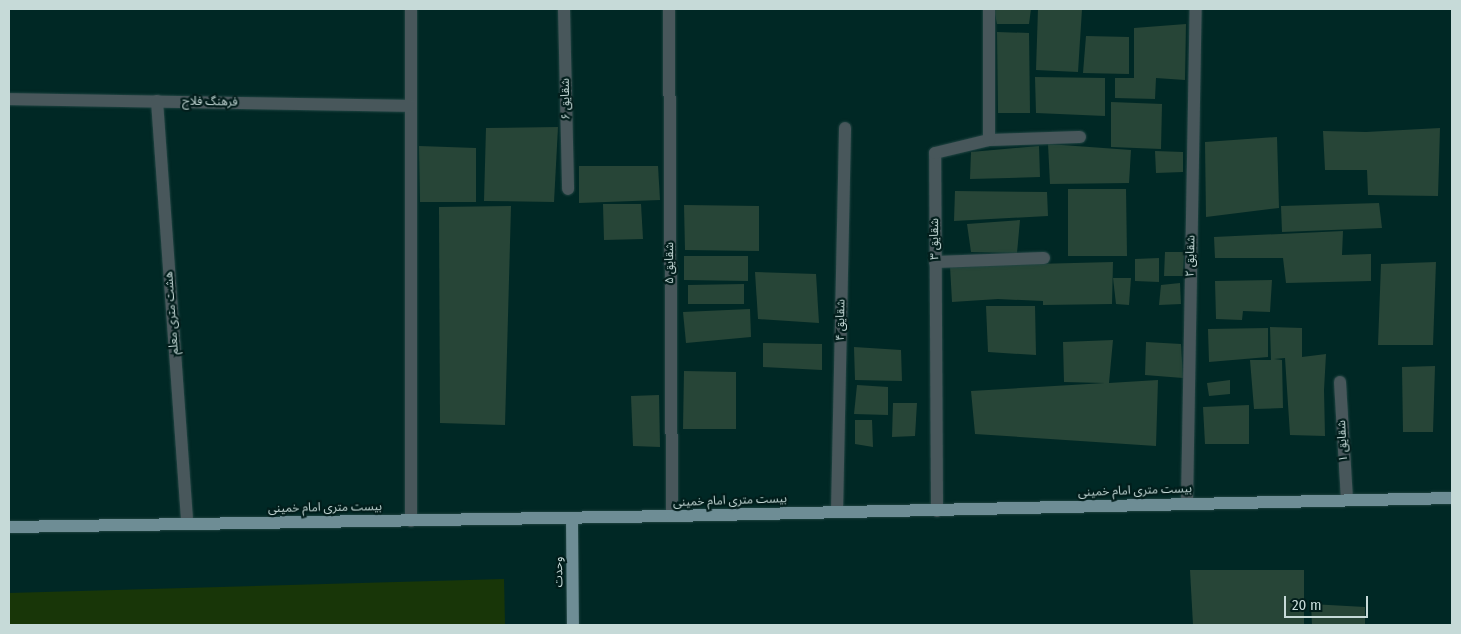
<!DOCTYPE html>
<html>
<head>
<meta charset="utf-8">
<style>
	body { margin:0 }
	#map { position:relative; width:1461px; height:634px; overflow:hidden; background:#002825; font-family:"Fira Sans Condensed","Noto Sans Arabic",sans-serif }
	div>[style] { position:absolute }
	.green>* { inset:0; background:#183608 }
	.building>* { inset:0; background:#274537 }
	.roads { filter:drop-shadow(0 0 1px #204442) drop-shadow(0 0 1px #204442) }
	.minor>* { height:12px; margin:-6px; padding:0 6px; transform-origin:6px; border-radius:6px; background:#48575b }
	.major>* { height:12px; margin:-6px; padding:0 6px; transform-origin:6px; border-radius:6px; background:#6e8d95 }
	span { translate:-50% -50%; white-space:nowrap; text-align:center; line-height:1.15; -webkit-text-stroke:4.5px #011d1b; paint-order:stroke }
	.street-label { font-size:12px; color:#c6dad8 }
	.frame { position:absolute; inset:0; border:10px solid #c6dad8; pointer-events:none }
	.scale { position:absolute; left:1284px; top:596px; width:84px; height:22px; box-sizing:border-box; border:2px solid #c6dad8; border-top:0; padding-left:6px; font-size:15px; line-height:18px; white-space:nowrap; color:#c6dad8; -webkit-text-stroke:4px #011d1b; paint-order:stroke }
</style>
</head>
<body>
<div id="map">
	<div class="green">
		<i style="clip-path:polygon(504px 579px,505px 625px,9px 625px,9px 593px)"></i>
	</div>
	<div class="building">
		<i style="clip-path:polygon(994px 9px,1031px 9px,1029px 24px,997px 24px)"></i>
		<i style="clip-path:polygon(1038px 9px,1082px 9px,1078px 72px,1036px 70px)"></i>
		<i style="clip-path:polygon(1186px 24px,1185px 80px,1156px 78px,1155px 99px,1115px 98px,1115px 78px,1134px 78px,1134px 28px)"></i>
		<i style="clip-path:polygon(997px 32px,1029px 33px,1030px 113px,998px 113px)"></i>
		<i style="clip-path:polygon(1086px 36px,1129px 37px,1129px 74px,1083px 73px)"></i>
		<i style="clip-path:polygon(1035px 77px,1105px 78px,1105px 116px,1036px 113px)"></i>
		<i style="clip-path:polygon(1111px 102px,1162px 104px,1161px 149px,1111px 147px)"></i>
		<i style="clip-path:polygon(558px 127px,554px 202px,484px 201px,486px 128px)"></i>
		<i style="clip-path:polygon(1440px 128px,1438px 196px,1368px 195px,1367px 170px,1325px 170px,1323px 131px,1366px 132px)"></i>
		<i style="clip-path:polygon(1277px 137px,1279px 208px,1206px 217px,1205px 142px)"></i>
		<i style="clip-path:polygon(1048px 144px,1131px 150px,1129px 183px,1050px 184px)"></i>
		<i style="clip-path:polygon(419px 146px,476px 148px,476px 202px,420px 202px)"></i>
		<i style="clip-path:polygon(1039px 146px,1040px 177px,970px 179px,971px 152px)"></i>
		<i style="clip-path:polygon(1155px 151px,1183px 152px,1183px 172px,1156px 173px)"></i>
		<i style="clip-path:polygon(579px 166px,658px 166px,660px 200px,579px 203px)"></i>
		<i style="clip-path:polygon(1068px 189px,1126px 189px,1127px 256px,1068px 256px)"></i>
		<i style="clip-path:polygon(955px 191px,1047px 192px,1048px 216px,954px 221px)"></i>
		<i style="clip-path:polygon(1379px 203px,1382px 228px,1282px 232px,1281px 206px)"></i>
		<i style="clip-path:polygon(603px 204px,641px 204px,643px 239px,604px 240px)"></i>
		<i style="clip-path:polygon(684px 205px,759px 206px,759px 251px,685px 250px)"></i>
		<i style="clip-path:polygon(511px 206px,505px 425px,440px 423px,439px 207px)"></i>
		<i style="clip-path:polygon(1020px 220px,1017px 253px,971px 252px,967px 224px)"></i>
		<i style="clip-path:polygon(1343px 231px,1342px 255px,1371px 254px,1371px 281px,1286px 283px,1283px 258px,1215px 258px,1214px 237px)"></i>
		<i style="clip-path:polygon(1165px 252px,1184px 252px,1183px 276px,1164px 276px)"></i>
		<i style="clip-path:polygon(684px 256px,748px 256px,748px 281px,684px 280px)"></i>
		<i style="clip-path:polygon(1159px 258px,1159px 282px,1135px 281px,1135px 259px)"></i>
		<i style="clip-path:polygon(1113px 262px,1112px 304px,1043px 305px,1043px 301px,998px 299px,952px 302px,950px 266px)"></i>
		<i style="clip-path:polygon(1436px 262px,1433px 345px,1378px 345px,1381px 264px)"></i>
		<i style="clip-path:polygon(755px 272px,816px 274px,819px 323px,758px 319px)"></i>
		<i style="clip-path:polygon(1113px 278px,1131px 278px,1129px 305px,1116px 304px)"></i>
		<i style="clip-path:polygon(1272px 280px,1270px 312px,1243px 311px,1242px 320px,1216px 319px,1215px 281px)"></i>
		<i style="clip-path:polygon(1180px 283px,1181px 304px,1159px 305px,1161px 285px)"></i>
		<i style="clip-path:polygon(744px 284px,744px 304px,688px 304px,688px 285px)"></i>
		<i style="clip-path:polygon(986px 306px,1035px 306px,1036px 355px,988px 352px)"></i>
		<i style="clip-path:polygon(750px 309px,751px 337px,686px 343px,683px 312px)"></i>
		<i style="clip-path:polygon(1270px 327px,1302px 328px,1302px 357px,1326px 354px,1324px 390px,1325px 436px,1290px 435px,1285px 358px,1274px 359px,1282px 360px,1283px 408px,1254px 409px,1250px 360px,1271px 360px)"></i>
		<i style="clip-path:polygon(1268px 328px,1268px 357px,1209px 362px,1208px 329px)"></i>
		<i style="clip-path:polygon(1113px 340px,1109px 383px,1158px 380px,1156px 446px,975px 434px,971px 391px,1105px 383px,1064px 382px,1063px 342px)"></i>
		<i style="clip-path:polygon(1146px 342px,1181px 344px,1183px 378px,1145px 375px)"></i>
		<i style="clip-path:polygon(763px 343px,822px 344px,822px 370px,763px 367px)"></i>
		<i style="clip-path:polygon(854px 347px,901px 350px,902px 381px,855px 380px)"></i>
		<i style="clip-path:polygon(1435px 366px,1433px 432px,1403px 432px,1402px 367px)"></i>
		<i style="clip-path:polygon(684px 371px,736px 372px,736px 429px,683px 429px)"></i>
		<i style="clip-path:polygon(1230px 380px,1230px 394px,1209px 396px,1207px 383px)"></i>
		<i style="clip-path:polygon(857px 385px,888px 387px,888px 415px,854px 414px)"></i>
		<i style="clip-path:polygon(659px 395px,660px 447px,633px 446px,631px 396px)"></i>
		<i style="clip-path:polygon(893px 403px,917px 403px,915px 436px,892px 437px)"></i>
		<i style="clip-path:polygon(1249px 405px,1249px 444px,1205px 444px,1203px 407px)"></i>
		<i style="clip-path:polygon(855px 420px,872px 420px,873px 447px,855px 444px)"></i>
		<i style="clip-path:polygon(1190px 570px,1304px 570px,1304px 625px,1193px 625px)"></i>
		<i style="clip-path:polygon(1311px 604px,1365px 607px,1365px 625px,1312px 625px)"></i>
	</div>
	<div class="roads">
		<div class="minor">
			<i style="left:411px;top:9px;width:512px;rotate:90deg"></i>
			<i style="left:564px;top:9px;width:180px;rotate:88.7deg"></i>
			<i style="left:669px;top:9px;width:507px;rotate:89.66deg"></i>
			<i style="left:9px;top:99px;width:402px;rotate:1deg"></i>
			<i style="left:157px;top:101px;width:424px;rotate:85.9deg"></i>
			<i style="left:989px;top:140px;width:91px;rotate:-1.9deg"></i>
			<i style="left:935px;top:262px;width:109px;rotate:-2.1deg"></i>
			<i style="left:1340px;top:382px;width:118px;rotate:86.6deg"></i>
			<i style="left:1187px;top:503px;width:494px;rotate:-89deg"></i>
			<i style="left:937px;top:511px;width:358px;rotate:-90.3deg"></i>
			<i style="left:935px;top:153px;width:56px;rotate:-13.5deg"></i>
			<i style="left:989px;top:140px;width:131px;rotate:-90deg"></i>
			<i style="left:837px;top:512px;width:384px;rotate:-88.8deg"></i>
		</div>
		<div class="major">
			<i style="left:572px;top:518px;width:107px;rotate:89.5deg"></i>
			<i style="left:9px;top:527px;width:663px;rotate:-0.95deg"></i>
			<i style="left:672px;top:516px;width:780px;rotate:-1.32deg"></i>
		</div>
	</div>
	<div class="street-label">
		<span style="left:566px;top:99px;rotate:-91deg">شقایق ۶</span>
		<span style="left:210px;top:102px;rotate:1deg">فرهنگ فلاح</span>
		<span style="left:935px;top:239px;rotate:-90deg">شقایق ۳</span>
		<span style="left:1191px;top:256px;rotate:-89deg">شقایق ۲</span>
		<span style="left:670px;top:263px;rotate:-90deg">شقایق ۵</span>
		<span style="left:172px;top:313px;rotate:-94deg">هشت متری معلم</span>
		<span style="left:841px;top:320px;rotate:-89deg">شقایق ۴</span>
		<span style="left:1343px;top:441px;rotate:-93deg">شقایق ۱</span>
		<span style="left:1135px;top:491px;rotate:-2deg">بیست متری امام خمینی</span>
		<span style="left:730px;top:501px;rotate:-2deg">بیست متری امام خمینی</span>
		<span style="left:325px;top:508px;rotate:-1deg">بیست متری امام خمینی</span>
		<span style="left:559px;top:572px;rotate:-91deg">وحدت</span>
	</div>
	<div class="frame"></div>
	<div class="scale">20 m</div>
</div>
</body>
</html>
